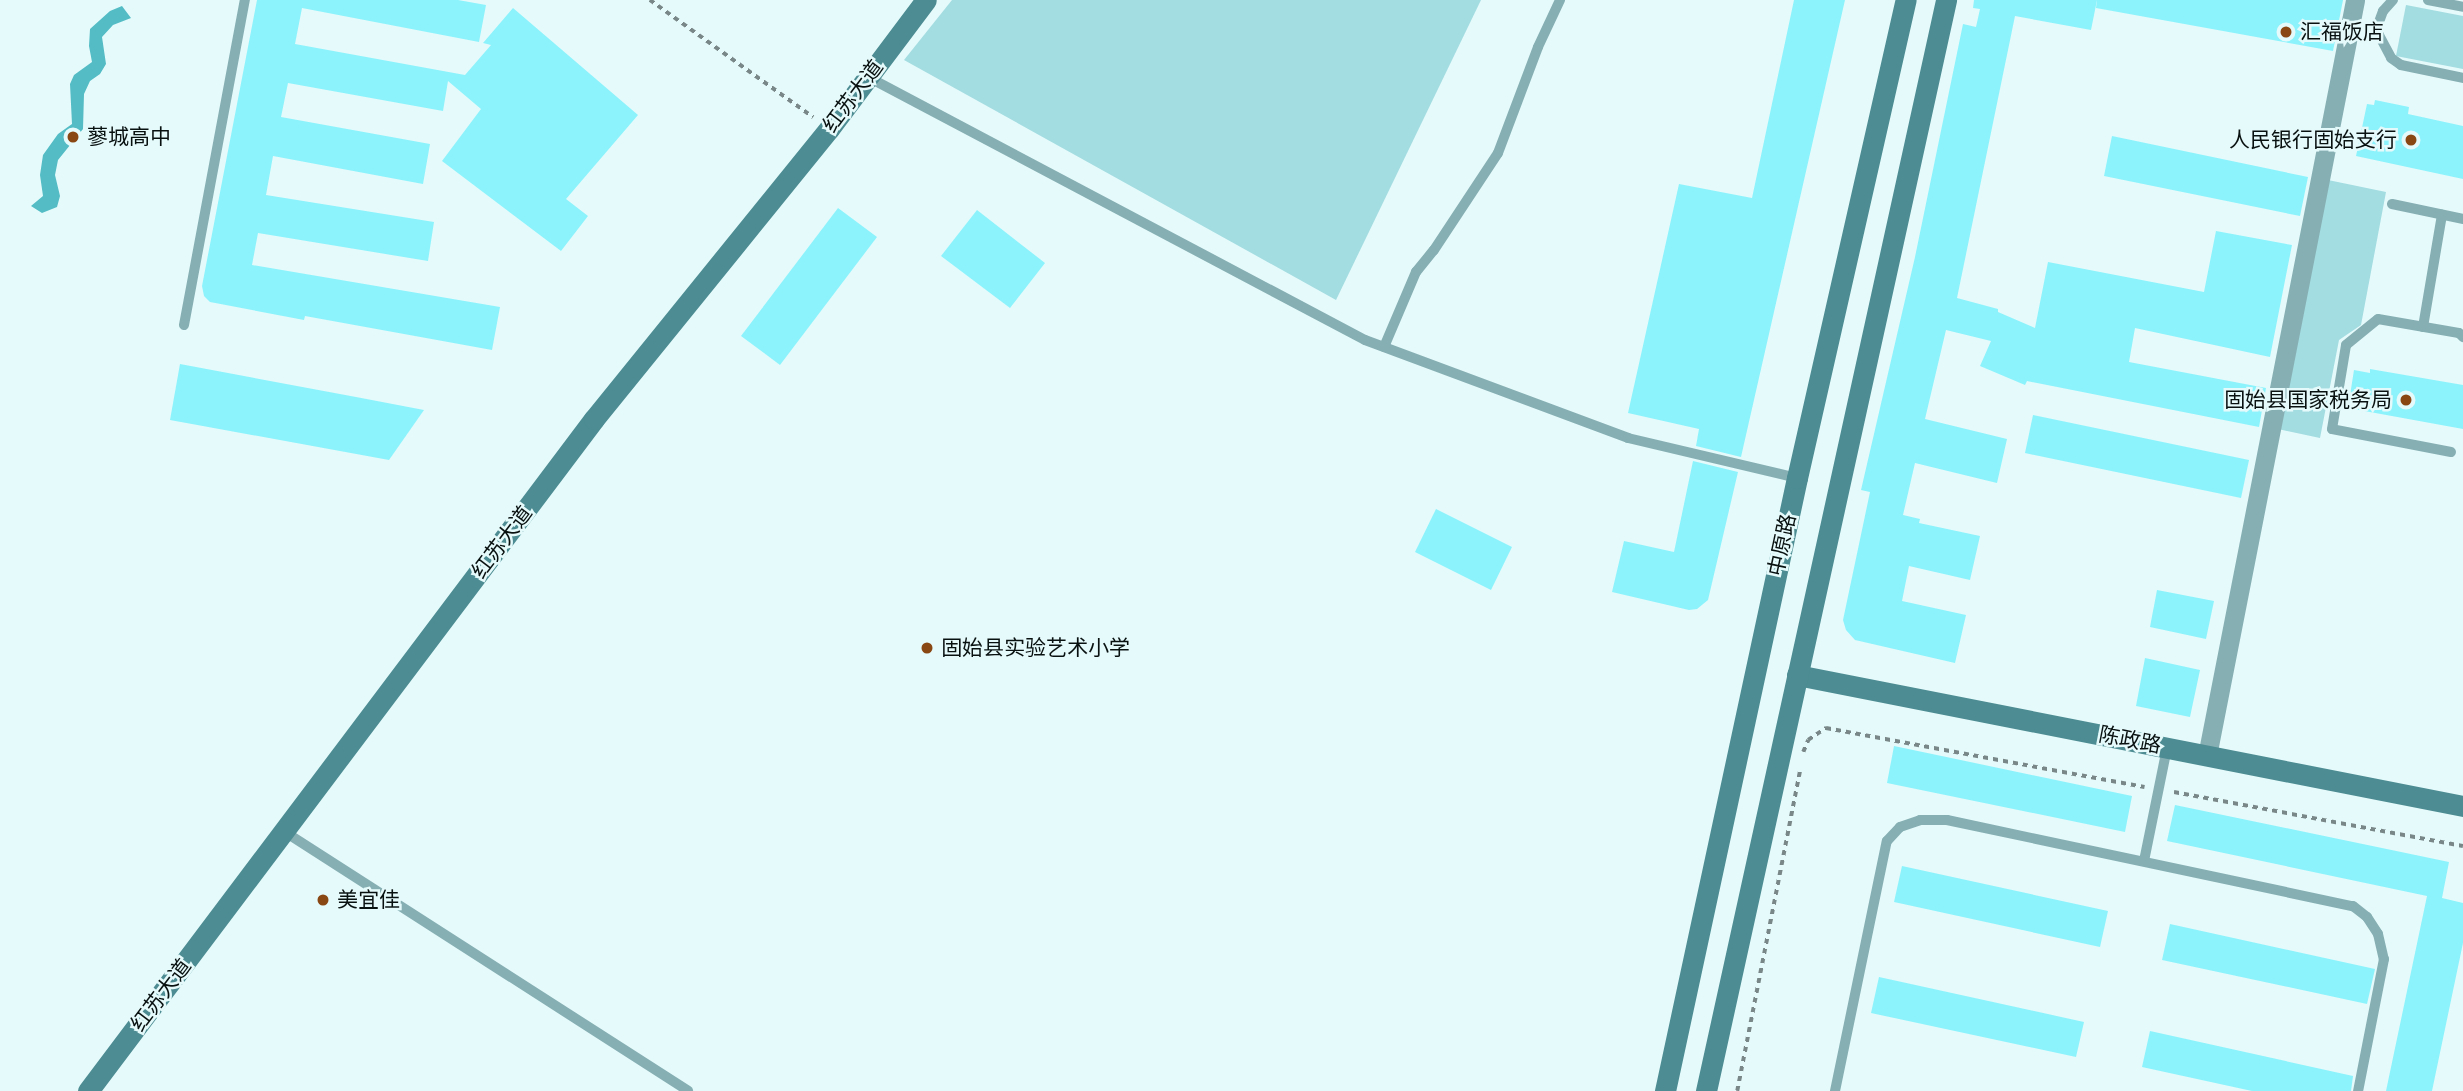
<!DOCTYPE html>
<html>
<head>
<meta charset="utf-8">
<style>
	body { margin:0 }
	#map { position:relative; width:2463px; height:1091px; overflow:hidden; background:#e5fafb; font-family:Montserrat,"Noto Sans SC",sans-serif }
	div>[style] { position:absolute }
	.green>* { inset:0; background:#a3dce1 }
	.water>* { inset:0; background:#53bcc5 }
	.building>* { inset:0; background:#8cf3fc }
	.path>* { height:3.5px; margin-top:-1.75px; transform-origin:0; background:repeating-linear-gradient(90deg,#798788 0 5px,transparent 0 10px) }
	.lane>* { height:10px; margin:-5px; padding:0 5px; transform-origin:5px; border-radius:5px; background:#86afb3 }
	.street>* { height:19px; margin:-9.5px; padding:0 9.5px; transform-origin:9.5px; border-radius:9.5px; background:#86afb3 }
	.secondary>* { height:21px; margin:-10.5px; padding:0 10.5px; transform-origin:10.5px; border-radius:10.5px; background:#4c8c92 }
	.dots>* { width:19px; height:19px; translate:-50% -50%; box-sizing:border-box; border:4px solid #e5fafb; border-radius:50% }
	span { translate:-50% -50%; white-space:nowrap; text-align:center; line-height:1.15; -webkit-text-stroke:5px #e5fafb; paint-order:stroke }
	.poi-label { font-size:21px; color:#091010 }
	.left { translate:0 -50%; text-align:left }
	.right { translate:-100% -50%; text-align:right }
	.street-label { font-size:21px; color:#091010 }
</style>
</head>
<body>
<div id="map">
	<div class="green">
		<i style="clip-path:polygon(952px 0,1481px 0,1336px 300px,904px 60px)"></i>
		<i style="clip-path:polygon(2406px 5px,2463px 16px,2463px 69px,2396px 56px)"></i>
		<i style="clip-path:polygon(2328px 180px,2386px 192px,2361px 325px,2339px 340px,2320px 438px,2278px 429px)"></i>
	</div>
	<div class="water">
		<i style="clip-path:polygon(122px 6px,131px 18px,113px 25px,102px 37px,106px 64px,100px 74px,90px 81px,84px 94px,83px 129px,58px 160px,55px 175px,60px 196px,57px 207px,42px 213px,31px 206px,43px 196px,40px 175px,43px 155px,58px 134px,72px 124px,70px 84px,74px 75px,92px 62px,89px 46px,90px 29px,110px 11px)"></i>
	</div>
	<div class="building">
		<i style="clip-path:polygon(257px 0,458px 0,486px 5px,479px 42px,302px 8px,295px 44px,465px 75px,491px 45px,483px 43px,513px 8px,638px 115px,566px 199px,588px 216px,561px 251px,442px 161px,481px 109px,448px 81px,443px 111px,288px 83px,281px 117px,430px 144px,423px 184px,273px 156px,266px 195px,434px 222px,428px 261px,258px 233px,252px 265px,500px 307px,492px 350px,305px 316px,304px 320px,210px 302px,204px 296px,202px 286px)"></i>
		<i style="clip-path:polygon(1794px 0,1845px 0,1741px 457px,1696px 446px,1699px 429px,1628px 413px,1679px 184px,1752px 198px)"></i>
		<i style="clip-path:polygon(1974px 0,2097px 0,2091px 30px,2015px 16px,1957px 298px,1998px 309px,1998px 312px,2035px 328px,2048px 262px,2204px 292px,2216px 231px,2292px 245px,2270px 357px,2135px 328px,2129px 362px,2266px 388px,2259px 427px,2027px 381px,2025px 385px,1980px 366px,1991px 341px,1946px 330px,1925px 419px,2007px 439px,1997px 483px,1915px 463px,1903px 515px,1920px 519px,1919px 523px,1980px 536px,1970px 580px,1909px 566px,1902px 601px,1966px 615px,1955px 663px,1855px 640px,1846px 630px,1843px 620px,1870px 492px,1861px 490px,1915px 257px,1963px 24px,1976px 27px,1980px 9px,1973px 8px)"></i>
		<i style="clip-path:polygon(2097px 0,2343px 0,2333px 51px,2096px 8px)"></i>
		<i style="clip-path:polygon(2375px 100px,2409px 107px,2408px 114px,2463px 126px,2463px 179px,2356px 156px,2367px 104px,2374px 105px)"></i>
		<i style="clip-path:polygon(2112px 136px,2308px 177px,2300px 216px,2104px 176px)"></i>
		<i style="clip-path:polygon(838px 208px,877px 237px,780px 365px,741px 336px)"></i>
		<i style="clip-path:polygon(977px 210px,1045px 263px,1010px 308px,941px 256px)"></i>
		<i style="clip-path:polygon(180px 364px,356px 397px,424px 410px,389px 460px,170px 420px)"></i>
		<i style="clip-path:polygon(2370px 369px,2463px 385px,2463px 429px,2348px 408px,2354px 370px,2370px 373px)"></i>
		<i style="clip-path:polygon(2033px 415px,2249px 460px,2241px 498px,2025px 453px)"></i>
		<i style="clip-path:polygon(1693px 461px,1738px 472px,1708px 600px,1697px 609px,1689px 610px,1612px 592px,1624px 541px,1674px 552px)"></i>
		<i style="clip-path:polygon(1436px 509px,1512px 547px,1491px 590px,1415px 552px)"></i>
		<i style="clip-path:polygon(2157px 590px,2214px 601px,2206px 639px,2150px 627px)"></i>
		<i style="clip-path:polygon(2145px 658px,2200px 670px,2190px 717px,2136px 706px)"></i>
		<i style="clip-path:polygon(1894px 746px,2132px 796px,2125px 832px,1887px 783px)"></i>
		<i style="clip-path:polygon(2175px 805px,2449px 862px,2442px 898px,2463px 903px,2463px 943px,2432px 1091px,2386px 1091px,2427px 896px,2167px 841px)"></i>
		<i style="clip-path:polygon(1902px 866px,2108px 911px,2100px 947px,1894px 902px)"></i>
		<i style="clip-path:polygon(2170px 924px,2375px 969px,2367px 1004px,2162px 960px)"></i>
		<i style="clip-path:polygon(1879px 977px,2084px 1022px,2076px 1057px,1871px 1013px)"></i>
		<i style="clip-path:polygon(2150px 1031px,2353px 1076px,2351px 1091px,2252px 1091px,2142px 1067px)"></i>
	</div>
	<div class="path">
		<i style="left:650px;top:0;width:201px;rotate:35.7deg"></i>
		<i style="left:1803px;top:752px;width:13px;rotate:-67deg"></i>
		<i style="left:1808px;top:740px;width:22px;rotate:-34deg"></i>
		<i style="left:1826px;top:728px;width:324px;rotate:10.5deg"></i>
		<i style="left:2174px;top:792px;width:294px;rotate:10.6deg"></i>
		<i style="left:1737px;top:1091px;width:327px;rotate:-78.9deg"></i>
	</div>
	<div class="lane">
		<i style="left:2393px;top:0;width:15px;rotate:132deg"></i>
		<i style="left:2383px;top:11px;width:12px;rotate:110deg"></i>
		<i style="left:2379px;top:22px;width:13px;rotate:90deg"></i>
		<i style="left:2379px;top:35px;width:26px;rotate:62deg"></i>
		<i style="left:2391px;top:58px;width:12px;rotate:35deg"></i>
		<i style="left:2401px;top:65px;width:63px;rotate:11.8deg"></i>
		<i style="left:2428px;top:0;width:36px;rotate:11deg"></i>
		<i style="left:868px;top:77px;width:562px;rotate:27.89deg"></i>
		<i style="left:1365px;top:340px;width:281px;rotate:20.4deg"></i>
		<i style="left:1628px;top:438px;width:174px;rotate:13.3deg"></i>
		<i style="left:2392px;top:204px;width:73px;rotate:11.9deg"></i>
		<i style="left:184px;top:325px;width:331px;rotate:-79.4deg"></i>
		<i style="left:2423px;top:327px;width:114px;rotate:-80.4deg"></i>
		<i style="left:1384px;top:347px;width:82px;rotate:-66.9deg"></i>
		<i style="left:1416px;top:272px;width:28px;rotate:-51deg"></i>
		<i style="left:1434px;top:250px;width:116px;rotate:-56.6deg"></i>
		<i style="left:1498px;top:153px;width:113px;rotate:-69.3deg"></i>
		<i style="left:1538px;top:47px;width:52px;rotate:-64.9deg"></i>
		<i style="left:2451px;top:452px;width:121px;rotate:-169.1deg"></i>
		<i style="left:2332px;top:429px;width:85px;rotate:-80.5deg"></i>
		<i style="left:2346px;top:345px;width:41px;rotate:-39.1deg"></i>
		<i style="left:2378px;top:319px;width:82px;rotate:9.8deg"></i>
		<i style="left:2459px;top:333px;width:6px;rotate:45deg"></i>
		<i style="left:285px;top:832px;width:479px;rotate:32.7deg"></i>
		<i style="left:2144px;top:861px;width:115px;rotate:-78.5deg"></i>
		<i style="left:1835px;top:1091px;width:255px;rotate:-78.3deg"></i>
		<i style="left:1887px;top:841px;width:19px;rotate:-47deg"></i>
		<i style="left:1900px;top:827px;width:21px;rotate:-19deg"></i>
		<i style="left:1920px;top:820px;width:27px"></i>
		<i style="left:1947px;top:820px;width:415px;rotate:12deg"></i>
		<i style="left:2353px;top:906px;width:18px;rotate:38deg"></i>
		<i style="left:2367px;top:917px;width:20px;rotate:57deg"></i>
		<i style="left:2378px;top:934px;width:26px;rotate:77deg"></i>
		<i style="left:2384px;top:959px;width:135px;rotate:101.1deg"></i>
	</div>
	<div class="street">
		<i style="left:2207px;top:756px;width:770px;rotate:-78.92deg"></i>
	</div>
	<div class="secondary">
		<i style="left:1797px;top:675px;width:679px;rotate:11.13deg"></i>
		<i style="left:88px;top:1091px;width:841px;rotate:-53.02deg"></i>
		<i style="left:594px;top:419px;width:373px;rotate:-51deg"></i>
		<i style="left:829px;top:129px;width:161px;rotate:-53.1deg"></i>
		<i style="left:1665px;top:1091px;width:627px;rotate:-77.85deg"></i>
		<i style="left:1797px;top:478px;width:490px;rotate:-77.2deg"></i>
		<i style="left:1706px;top:1091px;width:1117px;rotate:-77.59deg"></i>
	</div>
	<div class="dots">
		<i style="left:2286px;top:32px;background:#894714"></i>
		<i style="left:73px;top:137px;background:#894714"></i>
		<i style="left:2411px;top:140px;background:#894714"></i>
		<i style="left:2406px;top:400px;background:#894714"></i>
		<i style="left:927px;top:648px;background:#894714"></i>
		<i style="left:323px;top:900px;background:#894714"></i>
	</div>
	<div class="poi-label">
		<span class="left" style="left:2300px;top:32px">汇福饭店</span>
		<span class="left" style="left:87px;top:137px">蓼城高中</span>
		<span class="right" style="left:2397px;top:140px">人民银行固始支行</span>
		<span class="right" style="left:2392px;top:400px">固始县国家税务局</span>
		<span class="left" style="left:941px;top:648px">固始县实验艺术小学</span>
		<span class="left" style="left:337px;top:900px">美宜佳</span>
	</div>
	<div class="street-label">
		<span style="left:853px;top:96px;rotate:-53deg">红苏大道</span>
		<span style="left:502px;top:542px;rotate:-53deg">红苏大道</span>
		<span style="left:1782px;top:545px;rotate:-78deg">中原路</span>
		<span style="left:2130px;top:740px;rotate:11deg">陈政路</span>
		<span style="left:161px;top:995px;rotate:-53deg">红苏大道</span>
	</div>
</div>
</body>
</html>
